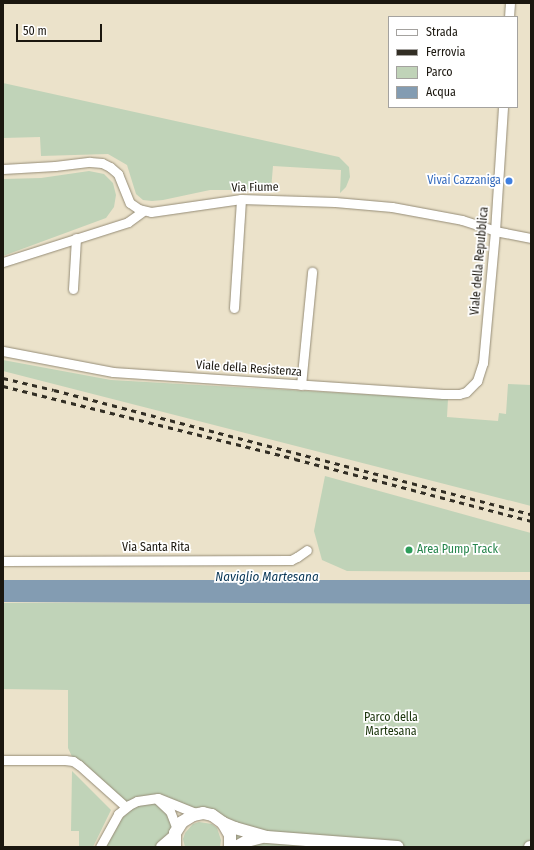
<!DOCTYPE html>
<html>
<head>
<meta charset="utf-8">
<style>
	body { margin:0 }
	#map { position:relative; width:534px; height:850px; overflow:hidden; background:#ebe2ca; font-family:"Fira Sans Condensed",sans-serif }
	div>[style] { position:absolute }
	.green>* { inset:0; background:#c0d3b8 }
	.water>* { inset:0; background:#839cb2 }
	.roads { filter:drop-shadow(0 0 1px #958c76) drop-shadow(0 0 1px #958c76) }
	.minor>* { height:9px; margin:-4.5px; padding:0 4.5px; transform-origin:4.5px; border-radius:4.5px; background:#fff }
	.tertiary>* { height:12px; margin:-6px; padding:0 6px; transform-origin:6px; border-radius:6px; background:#fff }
	.rail>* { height:3px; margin-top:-1.5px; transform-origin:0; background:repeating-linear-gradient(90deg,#322e24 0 5px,transparent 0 10px) }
	.dots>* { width:11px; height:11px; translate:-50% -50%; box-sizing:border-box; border:2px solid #fff; border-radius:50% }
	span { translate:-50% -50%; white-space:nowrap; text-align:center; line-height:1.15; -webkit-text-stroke:3.5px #fff; paint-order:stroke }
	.shop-label { font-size:12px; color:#366cbe }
	.right { translate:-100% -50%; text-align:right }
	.street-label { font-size:12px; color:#1b170f }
	.leisure-label { font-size:12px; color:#27864d }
	.left { translate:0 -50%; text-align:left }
	.park-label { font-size:12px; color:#1b350c }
	.water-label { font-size:13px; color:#083656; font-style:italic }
	.frame { position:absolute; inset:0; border:4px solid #1b170f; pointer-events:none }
	.legend { position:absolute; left:388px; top:16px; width:130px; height:92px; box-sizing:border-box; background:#fff; border:1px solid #a4a29f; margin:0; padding:5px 7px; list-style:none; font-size:12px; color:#1b170f }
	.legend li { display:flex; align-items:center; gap:8px; height:20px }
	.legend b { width:20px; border:1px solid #a4a29f }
	.scale { position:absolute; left:16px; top:24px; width:86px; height:18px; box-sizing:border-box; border:2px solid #1b170f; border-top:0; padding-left:5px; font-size:12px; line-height:14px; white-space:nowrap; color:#1b170f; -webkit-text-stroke:3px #fff; paint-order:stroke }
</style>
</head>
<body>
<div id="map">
	<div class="green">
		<i style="clip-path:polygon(3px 83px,339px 157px,349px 167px,350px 177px,346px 187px,340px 193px,341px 170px,273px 166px,271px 190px,210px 190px,163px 200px,152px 201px,143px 200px,136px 194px,127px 165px,108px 154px,41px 156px,40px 137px,3px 138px)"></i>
		<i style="clip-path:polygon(89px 171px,104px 174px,113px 183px,116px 195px,114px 207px,106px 218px,3px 256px,3px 179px,41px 178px)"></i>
		<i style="clip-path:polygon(3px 360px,111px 380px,448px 399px,447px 417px,498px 421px,499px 413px,506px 414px,508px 384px,531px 385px,531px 506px,3px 371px)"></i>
		<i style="clip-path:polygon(325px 476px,531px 533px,531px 572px,347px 571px,322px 560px,314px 531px)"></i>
		<i style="clip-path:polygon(387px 602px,531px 604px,531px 847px,230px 847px,224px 820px,163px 804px,177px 829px,162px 847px,100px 847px,126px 807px,74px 761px,68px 748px,68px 690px,3px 689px,3px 603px)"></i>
		<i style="clip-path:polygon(72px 771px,111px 810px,93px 847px,79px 847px,79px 831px,71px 831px)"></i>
		<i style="clip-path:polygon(199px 822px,212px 824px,217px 828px,221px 840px,220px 847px,185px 847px,183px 839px,185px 833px,193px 824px)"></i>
	</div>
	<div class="water">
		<i style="clip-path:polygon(3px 580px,531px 580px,531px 604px,3px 602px)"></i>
	</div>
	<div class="roads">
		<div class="minor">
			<i style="left:509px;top:17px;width:14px;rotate:-86deg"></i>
			<i style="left:3px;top:169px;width:52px;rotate:-3.3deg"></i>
			<i style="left:55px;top:166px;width:35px;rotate:-7deg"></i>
			<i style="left:90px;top:162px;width:12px;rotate:5deg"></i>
			<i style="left:102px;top:163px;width:9px;rotate:27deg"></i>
			<i style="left:110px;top:167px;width:11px;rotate:41deg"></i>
			<i style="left:118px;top:174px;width:31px;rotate:68deg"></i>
			<i style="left:130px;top:203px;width:11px;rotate:34deg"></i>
			<i style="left:139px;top:209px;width:12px;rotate:14deg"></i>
			<i style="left:151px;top:212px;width:91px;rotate:-8.2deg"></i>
			<i style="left:241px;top:199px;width:94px;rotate:1.8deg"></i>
			<i style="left:335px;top:202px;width:57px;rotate:5deg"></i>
			<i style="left:392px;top:207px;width:71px;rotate:10.5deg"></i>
			<i style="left:462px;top:220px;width:35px;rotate:18deg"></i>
			<i style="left:495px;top:231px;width:37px;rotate:11deg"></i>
			<i style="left:3px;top:262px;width:131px;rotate:-17.7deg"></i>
			<i style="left:128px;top:222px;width:19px;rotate:-36deg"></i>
			<i style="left:73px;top:289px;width:51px;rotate:-86.6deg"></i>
			<i style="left:234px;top:308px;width:109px;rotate:-86.3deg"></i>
			<i style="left:3px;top:351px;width:112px;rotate:10.8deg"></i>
			<i style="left:113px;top:372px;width:331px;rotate:3.8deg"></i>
			<i style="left:443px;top:394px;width:16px"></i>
			<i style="left:459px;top:394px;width:7px;rotate:-16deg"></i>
			<i style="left:466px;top:392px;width:16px;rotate:-45deg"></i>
			<i style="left:477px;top:381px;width:19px;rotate:-72deg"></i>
			<i style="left:483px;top:363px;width:133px;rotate:-84.8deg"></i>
			<i style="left:495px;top:231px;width:124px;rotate:-86.3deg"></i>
			<i style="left:301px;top:385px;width:114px;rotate:-84.4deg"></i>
			<i style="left:3px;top:561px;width:288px;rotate:-0.2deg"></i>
			<i style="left:291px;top:560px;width:7px;rotate:-27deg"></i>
			<i style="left:297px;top:557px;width:12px;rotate:-35deg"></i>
			<i style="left:3px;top:760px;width:62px"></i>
			<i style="left:65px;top:760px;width:8px;rotate:7deg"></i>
			<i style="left:73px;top:761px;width:7px;rotate:34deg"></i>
			<i style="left:79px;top:765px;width:63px;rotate:41.8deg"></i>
			<i style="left:158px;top:800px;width:16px;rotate:43deg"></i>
			<i style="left:170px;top:811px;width:19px;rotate:69deg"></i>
			<i style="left:100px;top:847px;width:38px;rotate:-61deg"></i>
			<i style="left:118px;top:814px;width:14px;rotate:-39deg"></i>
			<i style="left:129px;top:805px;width:9px;rotate:-27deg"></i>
			<i style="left:137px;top:801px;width:21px;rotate:-8deg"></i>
			<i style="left:158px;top:798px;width:43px;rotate:21.8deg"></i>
		</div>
		<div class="tertiary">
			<i style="left:223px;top:823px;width:13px;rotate:23deg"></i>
			<i style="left:235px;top:828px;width:33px;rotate:16deg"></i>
			<i style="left:267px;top:837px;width:131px;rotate:4.4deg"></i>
			<i style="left:162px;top:847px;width:16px;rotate:-40deg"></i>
			<i style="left:175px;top:847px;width:14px;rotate:-90deg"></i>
			<i style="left:175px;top:833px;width:13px;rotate:-58deg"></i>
			<i style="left:182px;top:822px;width:13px;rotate:-32deg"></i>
			<i style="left:193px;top:815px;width:10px;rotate:-11deg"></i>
			<i style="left:203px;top:813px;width:9px;rotate:13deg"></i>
			<i style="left:212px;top:815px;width:14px;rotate:36deg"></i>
			<i style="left:223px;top:823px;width:14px;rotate:60deg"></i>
			<i style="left:230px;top:835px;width:12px;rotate:90deg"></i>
			<i style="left:236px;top:847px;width:13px;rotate:-29deg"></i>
			<i style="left:247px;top:841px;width:16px;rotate:-15deg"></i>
			<i style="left:530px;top:847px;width:1px"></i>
		</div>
	</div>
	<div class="rail">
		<i style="left:3px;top:378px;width:52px;rotate:13.2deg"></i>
		<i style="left:54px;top:390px;width:493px;rotate:14.6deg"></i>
		<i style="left:3px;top:386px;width:301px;rotate:14deg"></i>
		<i style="left:295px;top:459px;width:244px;rotate:14.7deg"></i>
	</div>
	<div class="dots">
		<i style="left:509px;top:181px;background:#3f7fe0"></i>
		<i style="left:409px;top:550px;background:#2e9e5b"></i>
	</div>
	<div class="shop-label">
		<span class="right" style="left:501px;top:181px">Vivai Cazzaniga</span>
	</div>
	<div class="street-label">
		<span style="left:255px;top:188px;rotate:-1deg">Via Fiume</span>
		<span style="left:480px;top:261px;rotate:-85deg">Viale della Repubblica</span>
		<span style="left:249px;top:369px;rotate:4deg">Viale della Resistenza</span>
		<span style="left:156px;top:548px">Via Santa Rita</span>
	</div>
	<div class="leisure-label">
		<span class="left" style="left:417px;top:550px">Area Pump Track</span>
	</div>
	<div class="park-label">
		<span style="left:391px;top:725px">Parco della<br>Martesana</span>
	</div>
	<div class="water-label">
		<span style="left:267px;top:577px">Naviglio Martesana</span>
	</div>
	<div class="frame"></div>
	<ul class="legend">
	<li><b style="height:5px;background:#fff"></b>Strada</li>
	<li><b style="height:5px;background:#322e24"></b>Ferrovia</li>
	<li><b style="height:11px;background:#c0d3b8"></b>Parco</li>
	<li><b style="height:11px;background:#839cb2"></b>Acqua</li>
	</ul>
	<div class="scale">50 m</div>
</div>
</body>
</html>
